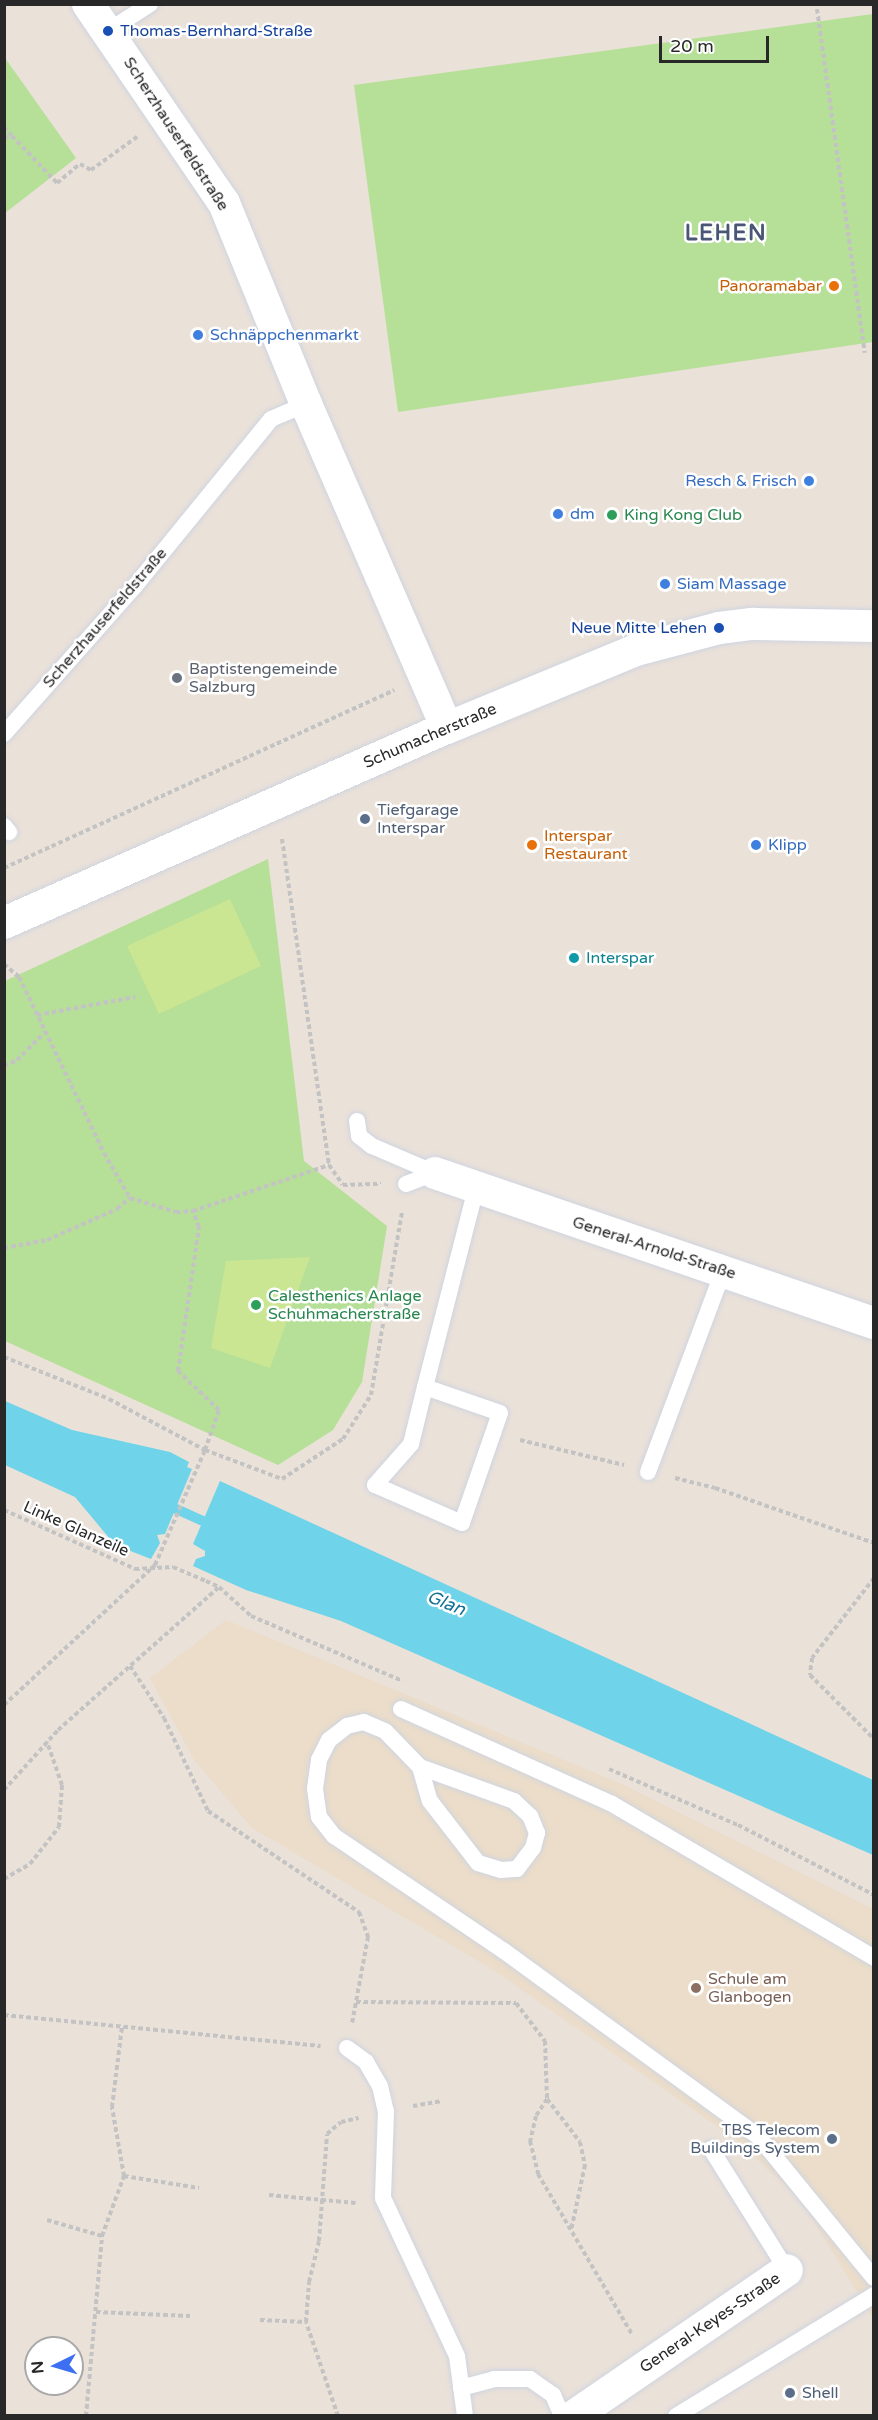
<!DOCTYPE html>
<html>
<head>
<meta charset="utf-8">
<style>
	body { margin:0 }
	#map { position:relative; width:878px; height:2420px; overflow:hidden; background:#eae1d9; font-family:"Varela Round",sans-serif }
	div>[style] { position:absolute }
	.education>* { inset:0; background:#ebddc9 }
	.green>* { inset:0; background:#b6df97 }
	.pitch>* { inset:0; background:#cae693 }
	.water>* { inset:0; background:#6fd4e9 }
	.stream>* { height:10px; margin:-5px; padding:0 5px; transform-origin:5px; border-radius:5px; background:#6fd4e9 }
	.path>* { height:4px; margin-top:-2px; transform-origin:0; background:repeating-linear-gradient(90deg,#c3c3c3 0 4.5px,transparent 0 7.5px) }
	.roads { filter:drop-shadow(0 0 2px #cfd4e0) drop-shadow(0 0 2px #cfd4e0) }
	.lane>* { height:16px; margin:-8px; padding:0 8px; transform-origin:8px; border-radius:8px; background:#fff }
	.street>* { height:32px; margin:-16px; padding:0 16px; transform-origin:16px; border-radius:16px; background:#fff }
	.dots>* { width:16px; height:16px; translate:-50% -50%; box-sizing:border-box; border:3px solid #fff; border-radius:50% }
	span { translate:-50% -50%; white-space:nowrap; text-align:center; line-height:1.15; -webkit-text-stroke:5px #fff; paint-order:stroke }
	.transit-label { font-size:16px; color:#164399 }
	.left { translate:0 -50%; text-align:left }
	.right { translate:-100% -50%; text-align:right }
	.street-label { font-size:16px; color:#282828 }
	.food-label { font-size:16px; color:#c56008 }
	.shop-label { font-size:16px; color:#366cbe }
	.leisure-label { font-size:16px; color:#27864d }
	.worship-label { font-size:16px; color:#5b616d }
	.service-label { font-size:16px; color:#4e5e75 }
	.culture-label { font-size:16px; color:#0d838f }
	.education-label { font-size:16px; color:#785e54 }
	.water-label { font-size:18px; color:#127192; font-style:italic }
	.district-label { font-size:22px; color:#4a5676; font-weight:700; letter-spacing:1.5px }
	.frame { position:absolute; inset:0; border:6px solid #282828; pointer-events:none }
	.north { position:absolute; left:24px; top:2336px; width:60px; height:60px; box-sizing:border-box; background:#fff; border:2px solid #a9a9a9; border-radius:50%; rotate:265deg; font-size:16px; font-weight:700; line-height:24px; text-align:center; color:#282828 }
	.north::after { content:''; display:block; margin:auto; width:21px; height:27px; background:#3d6ff3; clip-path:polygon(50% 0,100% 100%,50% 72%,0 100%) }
	.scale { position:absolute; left:659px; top:36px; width:110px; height:27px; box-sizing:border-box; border:3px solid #282828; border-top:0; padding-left:8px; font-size:18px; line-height:21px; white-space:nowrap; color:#282828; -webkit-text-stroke:4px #fff; paint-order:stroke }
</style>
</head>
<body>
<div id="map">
	<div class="education">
		<i style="clip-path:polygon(226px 1620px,622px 1784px,873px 1909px,873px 2318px,801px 2201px,738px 2141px,492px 1969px,252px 1828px,194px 1760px,150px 1678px)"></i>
	</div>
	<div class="green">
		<i style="clip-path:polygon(873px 14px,873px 342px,398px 412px,354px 85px)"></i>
		<i style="clip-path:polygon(5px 58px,76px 158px,5px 213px,4px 213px)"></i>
		<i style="clip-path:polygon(268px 859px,304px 1161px,387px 1226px,362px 1382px,333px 1430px,278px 1465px,5px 1341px,5px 981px)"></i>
	</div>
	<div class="pitch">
		<i style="clip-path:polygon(230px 899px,261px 966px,159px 1014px,127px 946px)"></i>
		<i style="clip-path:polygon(310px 1257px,270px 1368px,211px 1348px,226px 1261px)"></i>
	</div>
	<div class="water">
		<i style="clip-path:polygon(5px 1401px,72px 1430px,170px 1452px,189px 1462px,187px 1467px,192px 1469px,165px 1534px,157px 1535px,160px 1543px,151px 1559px,115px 1545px,75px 1497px,5px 1465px)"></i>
		<i style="clip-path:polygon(220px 1481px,873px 1780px,873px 1855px,341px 1621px,246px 1590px,193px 1566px,196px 1559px,205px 1556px,205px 1551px,193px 1544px)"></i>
	</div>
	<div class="stream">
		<i style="left:163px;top:1503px;width:56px;rotate:24.3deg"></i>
	</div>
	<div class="path">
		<i style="left:817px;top:9px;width:347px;rotate:82.1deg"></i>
		<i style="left:4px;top:127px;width:12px;rotate:48deg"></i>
		<i style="left:4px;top:138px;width:8px;rotate:-14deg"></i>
		<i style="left:12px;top:136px;width:65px;rotate:46.2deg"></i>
		<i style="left:57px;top:183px;width:30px;rotate:-40deg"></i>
		<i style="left:80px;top:164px;width:13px;rotate:29deg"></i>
		<i style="left:91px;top:170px;width:57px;rotate:-35.7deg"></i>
		<i style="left:282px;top:839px;width:329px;rotate:81.8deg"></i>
		<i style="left:329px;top:1165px;width:24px;rotate:55deg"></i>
		<i style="left:343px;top:1185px;width:38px;rotate:-2deg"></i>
		<i style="left:4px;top:868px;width:429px;rotate:-24.5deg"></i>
		<i style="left:4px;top:964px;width:20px;rotate:41deg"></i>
		<i style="left:19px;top:977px;width:195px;rotate:64.2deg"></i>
		<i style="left:104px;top:1153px;width:52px;rotate:60deg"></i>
		<i style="left:130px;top:1198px;width:48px;rotate:16.9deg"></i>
		<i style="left:176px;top:1212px;width:17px;rotate:-3deg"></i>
		<i style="left:193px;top:1211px;width:144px;rotate:-18.7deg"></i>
		<i style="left:37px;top:1015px;width:100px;rotate:-10.4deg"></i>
		<i style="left:4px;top:1066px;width:14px;rotate:-25deg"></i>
		<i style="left:17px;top:1060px;width:40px;rotate:-45deg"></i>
		<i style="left:4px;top:1248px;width:44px;rotate:-10.5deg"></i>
		<i style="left:47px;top:1240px;width:77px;rotate:-23.9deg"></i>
		<i style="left:117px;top:1209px;width:17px;rotate:-40deg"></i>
		<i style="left:4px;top:1357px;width:113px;rotate:21.8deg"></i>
		<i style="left:109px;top:1399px;width:109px;rotate:28deg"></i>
		<i style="left:205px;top:1450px;width:82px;rotate:20.6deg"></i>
		<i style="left:282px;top:1479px;width:73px;rotate:-33.3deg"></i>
		<i style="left:343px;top:1439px;width:52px;rotate:-57.5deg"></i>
		<i style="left:371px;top:1395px;width:187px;rotate:-80.4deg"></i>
		<i style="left:520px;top:1440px;width:107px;rotate:13.5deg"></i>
		<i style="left:675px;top:1478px;width:41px;rotate:14deg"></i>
		<i style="left:715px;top:1488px;width:168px;rotate:19.1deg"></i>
		<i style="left:4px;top:1510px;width:144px;rotate:24.2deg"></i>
		<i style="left:135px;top:1569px;width:38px;rotate:-3deg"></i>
		<i style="left:173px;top:1567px;width:36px;rotate:23deg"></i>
		<i style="left:206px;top:1581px;width:14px;rotate:25deg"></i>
		<i style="left:219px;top:1587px;width:43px;rotate:42.2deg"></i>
		<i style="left:251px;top:1616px;width:165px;rotate:23.2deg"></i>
		<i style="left:874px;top:1578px;width:101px;rotate:127.8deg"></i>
		<i style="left:812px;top:1658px;width:17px;rotate:97deg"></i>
		<i style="left:810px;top:1675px;width:91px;rotate:45deg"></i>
		<i style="left:130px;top:1666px;width:62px;rotate:56.8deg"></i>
		<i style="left:164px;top:1718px;width:103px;rotate:64.7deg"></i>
		<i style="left:208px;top:1811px;width:182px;rotate:33.8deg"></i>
		<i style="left:359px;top:1912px;width:27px;rotate:70deg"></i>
		<i style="left:368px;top:1937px;width:87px;rotate:100.5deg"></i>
		<i style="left:4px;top:1705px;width:206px;rotate:-42.8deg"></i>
		<i style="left:155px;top:1565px;width:125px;rotate:-66.5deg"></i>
		<i style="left:205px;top:1450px;width:42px;rotate:-70.7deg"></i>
		<i style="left:219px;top:1410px;width:57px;rotate:-136.4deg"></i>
		<i style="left:178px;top:1371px;width:146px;rotate:-81.7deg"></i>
		<i style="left:199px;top:1227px;width:17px;rotate:-111deg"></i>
		<i style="left:609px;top:1769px;width:141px;rotate:23.5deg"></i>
		<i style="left:738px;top:1825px;width:153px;rotate:27.2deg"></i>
		<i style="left:4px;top:1790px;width:81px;rotate:-48deg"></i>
		<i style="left:58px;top:1730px;width:215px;rotate:-41.6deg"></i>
		<i style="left:4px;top:1879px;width:30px;rotate:-30deg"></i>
		<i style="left:30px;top:1864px;width:47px;rotate:-51.9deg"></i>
		<i style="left:59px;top:1827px;width:42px;rotate:-85.9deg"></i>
		<i style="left:62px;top:1785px;width:46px;rotate:-109.2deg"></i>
		<i style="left:356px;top:2002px;width:160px;rotate:0.4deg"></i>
		<i style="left:516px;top:2003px;width:48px;rotate:52.7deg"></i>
		<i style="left:545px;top:2041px;width:58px;rotate:88deg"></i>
		<i style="left:547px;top:2099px;width:20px;rotate:123deg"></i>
		<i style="left:536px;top:2116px;width:26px;rotate:103deg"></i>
		<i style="left:530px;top:2141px;width:34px;rotate:76deg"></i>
		<i style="left:538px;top:2174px;width:186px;rotate:59.6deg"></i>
		<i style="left:4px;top:2015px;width:318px;rotate:5.6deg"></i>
		<i style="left:547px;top:2099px;width:54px;rotate:52.5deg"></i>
		<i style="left:580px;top:2142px;width:24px;rotate:78deg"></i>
		<i style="left:585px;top:2165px;width:67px;rotate:102deg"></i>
		<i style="left:413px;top:2106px;width:29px;rotate:-10deg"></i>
		<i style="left:124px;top:2176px;width:76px;rotate:9.1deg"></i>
		<i style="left:269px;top:2195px;width:87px;rotate:5.3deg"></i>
		<i style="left:47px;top:2220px;width:57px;rotate:16.2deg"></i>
		<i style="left:96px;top:2312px;width:94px;rotate:2.4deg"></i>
		<i style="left:260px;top:2320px;width:46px;rotate:2.5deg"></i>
		<i style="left:86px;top:2416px;width:181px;rotate:-84.9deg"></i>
		<i style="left:102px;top:2236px;width:64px;rotate:-69.9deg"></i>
		<i style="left:124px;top:2176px;width:70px;rotate:-99.9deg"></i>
		<i style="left:112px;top:2107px;width:81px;rotate:-82.9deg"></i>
		<i style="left:338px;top:2416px;width:99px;rotate:-108.8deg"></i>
		<i style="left:306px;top:2322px;width:40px;rotate:-85.7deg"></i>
		<i style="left:309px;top:2282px;width:42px;rotate:-76.3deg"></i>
		<i style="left:319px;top:2241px;width:107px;rotate:-85.7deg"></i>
		<i style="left:327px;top:2134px;width:18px;rotate:-41deg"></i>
		<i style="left:341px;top:2122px;width:18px;rotate:-13deg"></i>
	</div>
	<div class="roads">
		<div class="lane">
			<i style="left:108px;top:31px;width:50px;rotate:-32.7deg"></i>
			<i style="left:4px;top:734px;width:198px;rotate:-48.5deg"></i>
			<i style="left:135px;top:586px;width:215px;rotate:-50.8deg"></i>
			<i style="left:271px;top:419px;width:38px;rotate:-23deg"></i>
			<i style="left:4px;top:826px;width:8px;rotate:50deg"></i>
			<i style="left:357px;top:1121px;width:15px;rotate:82deg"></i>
			<i style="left:359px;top:1136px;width:16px;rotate:38deg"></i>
			<i style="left:372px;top:1146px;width:69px;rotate:23.2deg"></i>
			<i style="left:406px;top:1184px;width:31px;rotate:-21deg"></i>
			<i style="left:425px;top:1387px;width:79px;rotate:19.1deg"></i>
			<i style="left:500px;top:1413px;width:116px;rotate:109.1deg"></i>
			<i style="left:462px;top:1523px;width:95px;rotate:-156.4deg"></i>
			<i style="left:375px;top:1485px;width:55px;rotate:-48.7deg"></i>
			<i style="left:411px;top:1444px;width:59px;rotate:-76.2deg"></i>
			<i style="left:425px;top:1387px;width:204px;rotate:-75.6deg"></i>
			<i style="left:648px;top:1472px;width:215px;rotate:-69.5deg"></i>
			<i style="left:401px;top:1709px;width:231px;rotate:24.2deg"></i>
			<i style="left:612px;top:1804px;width:304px;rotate:30.4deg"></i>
			<i style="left:420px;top:1767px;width:35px;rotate:74deg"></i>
			<i style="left:430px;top:1801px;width:78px;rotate:52.3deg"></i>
			<i style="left:478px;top:1863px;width:24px;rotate:17deg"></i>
			<i style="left:501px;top:1870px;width:16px;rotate:-4deg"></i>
			<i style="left:517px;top:1869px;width:26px;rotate:-53deg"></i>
			<i style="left:533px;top:1848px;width:16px;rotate:-75deg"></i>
			<i style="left:537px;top:1833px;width:18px;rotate:-112deg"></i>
			<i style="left:530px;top:1816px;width:22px;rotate:-137deg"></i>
			<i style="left:514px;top:1801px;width:100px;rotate:-160.1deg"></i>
			<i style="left:420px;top:1767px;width:50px;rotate:-134.2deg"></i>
			<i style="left:385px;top:1731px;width:23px;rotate:-157deg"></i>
			<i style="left:364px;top:1722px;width:17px;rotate:167deg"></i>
			<i style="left:347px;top:1726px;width:23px;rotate:142deg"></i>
			<i style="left:329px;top:1740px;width:22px;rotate:117deg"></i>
			<i style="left:319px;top:1760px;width:29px;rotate:98deg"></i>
			<i style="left:315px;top:1789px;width:28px;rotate:82deg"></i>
			<i style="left:319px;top:1817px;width:24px;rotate:52deg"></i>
			<i style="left:334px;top:1836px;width:205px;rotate:34.1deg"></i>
			<i style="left:504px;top:1951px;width:314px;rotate:36.1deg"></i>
			<i style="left:758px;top:2136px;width:183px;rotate:50.8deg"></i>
			<i style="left:347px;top:2048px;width:24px;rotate:36deg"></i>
			<i style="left:366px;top:2062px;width:28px;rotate:60deg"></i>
			<i style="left:380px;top:2086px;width:26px;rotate:77deg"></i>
			<i style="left:386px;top:2111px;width:87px;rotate:92deg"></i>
			<i style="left:383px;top:2198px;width:174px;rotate:64.9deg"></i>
			<i style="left:457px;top:2356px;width:61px;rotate:82.4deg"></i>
			<i style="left:711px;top:2149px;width:143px;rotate:57.9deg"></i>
			<i style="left:461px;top:2388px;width:34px;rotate:-15deg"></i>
			<i style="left:494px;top:2379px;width:36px"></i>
			<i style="left:530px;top:2379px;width:28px;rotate:35deg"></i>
			<i style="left:553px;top:2395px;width:23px;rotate:67deg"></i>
			<i style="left:676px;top:2416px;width:232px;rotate:-31.4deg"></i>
		</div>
		<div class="street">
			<i style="left:88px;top:4px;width:241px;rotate:55.7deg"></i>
			<i style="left:224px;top:203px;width:217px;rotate:67.8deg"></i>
			<i style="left:306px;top:404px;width:353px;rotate:66.5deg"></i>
			<i style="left:4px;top:923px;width:484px;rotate:-23.8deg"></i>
			<i style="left:447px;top:728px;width:204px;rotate:-22.4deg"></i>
			<i style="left:636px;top:650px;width:86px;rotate:-14.8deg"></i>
			<i style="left:719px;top:628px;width:35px;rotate:-7deg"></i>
			<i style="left:754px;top:624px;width:120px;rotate:1deg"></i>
			<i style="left:435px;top:1173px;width:464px;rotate:18.9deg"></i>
			<i style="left:574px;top:2416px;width:258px;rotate:-34.4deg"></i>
		</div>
	</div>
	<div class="dots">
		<i style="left:108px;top:31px;background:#1a4fb4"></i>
		<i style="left:834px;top:286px;background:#e8710a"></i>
		<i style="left:198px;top:335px;background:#3f7fe0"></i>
		<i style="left:809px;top:481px;background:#3f7fe0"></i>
		<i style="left:558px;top:514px;background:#3f7fe0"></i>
		<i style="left:612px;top:515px;background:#2e9e5b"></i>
		<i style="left:665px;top:584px;background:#3f7fe0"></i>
		<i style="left:719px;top:628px;background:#1a4fb4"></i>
		<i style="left:177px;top:678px;background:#6b7280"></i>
		<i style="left:365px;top:819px;background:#5c6f8a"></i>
		<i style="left:532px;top:845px;background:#e8710a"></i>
		<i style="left:756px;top:845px;background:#3f7fe0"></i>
		<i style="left:574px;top:958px;background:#0f9aa8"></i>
		<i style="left:256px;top:1305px;background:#2e9e5b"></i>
		<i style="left:696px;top:1988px;background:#8d6e63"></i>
		<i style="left:832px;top:2139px;background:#5c6f8a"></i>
		<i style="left:790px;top:2393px;background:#5c6f8a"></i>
	</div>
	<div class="transit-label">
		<span class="left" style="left:120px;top:31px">Thomas-Bernhard-Straße</span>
		<span class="right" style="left:707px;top:628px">Neue Mitte Lehen</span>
	</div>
	<div class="street-label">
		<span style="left:176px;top:134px;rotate:57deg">Scherzhauserfeldstraße</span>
		<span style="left:105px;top:618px;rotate:-49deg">Scherzhauserfeldstraße</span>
		<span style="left:430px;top:736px;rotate:-23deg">Schumacherstraße</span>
		<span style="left:654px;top:1248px;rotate:18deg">General-Arnold-Straße</span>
		<span style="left:76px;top:1529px;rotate:24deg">Linke Glanzeile</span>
		<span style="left:710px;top:2323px;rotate:-34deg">General-Keyes-Straße</span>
	</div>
	<div class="food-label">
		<span class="right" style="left:822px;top:286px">Panoramabar</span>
		<span class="left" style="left:544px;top:845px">Interspar<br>Restaurant</span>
	</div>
	<div class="shop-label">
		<span class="left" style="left:210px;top:335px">Schnäppchenmarkt</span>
		<span class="right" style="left:797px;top:481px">Resch &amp; Frisch</span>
		<span class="left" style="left:570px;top:514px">dm</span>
		<span class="left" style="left:677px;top:584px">Siam Massage</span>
		<span class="left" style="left:768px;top:845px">Klipp</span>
	</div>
	<div class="leisure-label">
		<span class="left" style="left:624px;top:515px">King Kong Club</span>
		<span class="left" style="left:268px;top:1305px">Calesthenics Anlage<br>Schuhmacherstraße</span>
	</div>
	<div class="worship-label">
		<span class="left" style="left:189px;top:678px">Baptistengemeinde<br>Salzburg</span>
	</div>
	<div class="service-label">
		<span class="left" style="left:377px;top:819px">Tiefgarage<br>Interspar</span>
		<span class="right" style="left:820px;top:2139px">TBS Telecom<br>Buildings System</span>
		<span class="left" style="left:802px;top:2393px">Shell</span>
	</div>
	<div class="culture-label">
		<span class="left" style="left:586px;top:958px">Interspar</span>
	</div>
	<div class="education-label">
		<span class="left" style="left:708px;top:1988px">Schule am<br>Glanbogen</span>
	</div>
	<div class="water-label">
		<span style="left:446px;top:1603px;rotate:22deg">Glan</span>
	</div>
	<div class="district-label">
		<span style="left:726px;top:234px">LEHEN</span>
	</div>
	<div class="frame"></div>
	<div class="north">N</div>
	<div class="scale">20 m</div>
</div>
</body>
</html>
